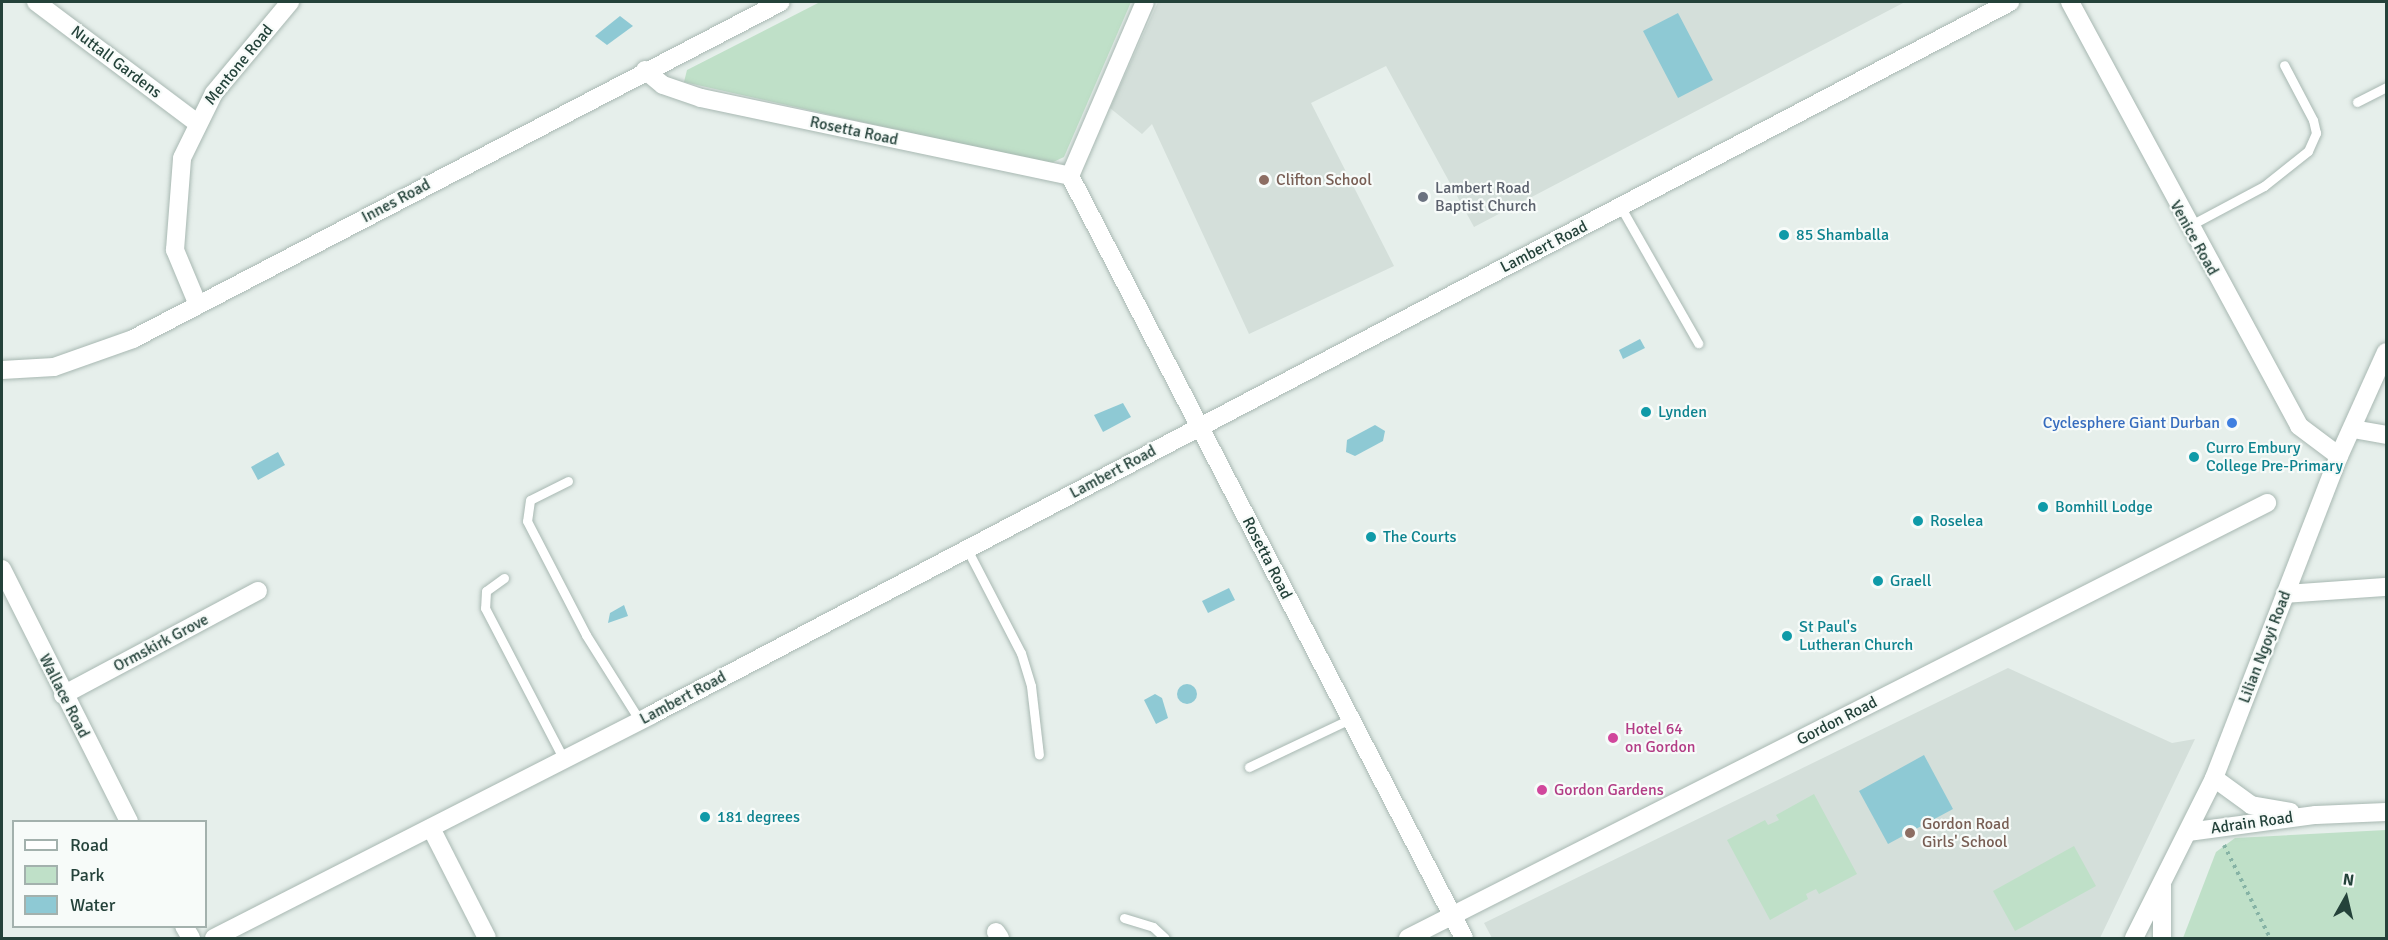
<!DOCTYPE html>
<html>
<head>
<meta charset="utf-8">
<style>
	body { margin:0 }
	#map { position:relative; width:2388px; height:940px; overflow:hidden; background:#e6efeb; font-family:Signika,sans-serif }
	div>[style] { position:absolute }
	.built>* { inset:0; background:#d4dfda }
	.green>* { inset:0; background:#bfe0c8 }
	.water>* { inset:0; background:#8ec9d4 }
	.round { border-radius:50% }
	.path>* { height:4px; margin-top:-2px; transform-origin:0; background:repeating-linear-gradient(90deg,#86b3a5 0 3px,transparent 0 7.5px) }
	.roads { filter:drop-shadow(0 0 2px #a8b8b2) drop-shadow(0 0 2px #a8b8b2) }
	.lane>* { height:9px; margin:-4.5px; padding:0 4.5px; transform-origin:4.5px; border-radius:4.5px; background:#fff }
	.street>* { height:18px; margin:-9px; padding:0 9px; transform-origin:9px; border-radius:9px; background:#fff }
	.secondary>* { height:18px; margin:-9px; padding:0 9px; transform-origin:9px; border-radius:9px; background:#fff }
	.dots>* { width:16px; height:16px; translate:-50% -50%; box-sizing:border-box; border:3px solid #f7fbf9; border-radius:50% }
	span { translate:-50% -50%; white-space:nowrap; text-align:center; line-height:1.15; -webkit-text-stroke:4.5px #f7fbf9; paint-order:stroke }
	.street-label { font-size:16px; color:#24423a }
	.education-label { font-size:16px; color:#785e54 }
	.left { translate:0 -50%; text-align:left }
	.worship-label { font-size:16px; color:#5b616d }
	.culture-label { font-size:16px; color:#0d838f }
	.shop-label { font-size:16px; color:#366cbe }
	.right { translate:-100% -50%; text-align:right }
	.hotel-label { font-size:16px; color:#b23c85 }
	.frame { position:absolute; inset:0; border:3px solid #24423a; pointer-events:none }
	.legend { position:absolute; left:12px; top:820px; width:195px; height:108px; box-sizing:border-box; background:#f7fbf9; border:2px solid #a3b1ad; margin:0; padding:8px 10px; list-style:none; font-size:18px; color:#24423a }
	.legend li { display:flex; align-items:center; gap:12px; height:30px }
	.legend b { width:30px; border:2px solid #a3b1ad }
	.north { position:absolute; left:2316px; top:868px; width:60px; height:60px; -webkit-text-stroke:4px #f7fbf9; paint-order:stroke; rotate:8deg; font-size:16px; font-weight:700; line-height:24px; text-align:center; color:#24423a }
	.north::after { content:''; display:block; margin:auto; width:21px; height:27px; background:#24423a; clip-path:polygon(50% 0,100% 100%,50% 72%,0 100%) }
</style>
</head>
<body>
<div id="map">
	<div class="built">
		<i style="clip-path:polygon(1158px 2px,1905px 2px,1474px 227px,1386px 66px,1311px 103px,1394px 266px,1249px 334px,1152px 124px,1142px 134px,1110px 108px)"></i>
		<i style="clip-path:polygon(2008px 668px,2172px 743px,2195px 739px,2100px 938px,1492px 938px,1484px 923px)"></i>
	</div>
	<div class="green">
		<i style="clip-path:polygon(820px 2px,1131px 2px,1064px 157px,1049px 164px,684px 82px,687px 70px)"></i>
		<i style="clip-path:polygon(1814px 794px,1857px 874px,1819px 894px,1816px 889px,1806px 894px,1808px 899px,1770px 920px,1727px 840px,1765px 820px,1768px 825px,1779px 820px,1776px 815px)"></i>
		<i style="clip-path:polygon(2386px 830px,2386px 938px,2183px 938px,2216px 852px,2235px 838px)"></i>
		<i style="clip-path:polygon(2074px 846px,2096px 886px,2015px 931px,1993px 891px)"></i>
	</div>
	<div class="water">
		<i style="clip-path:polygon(1678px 13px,1713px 80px,1678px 98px,1643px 31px)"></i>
		<i style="clip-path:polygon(620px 16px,633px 26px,607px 45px,595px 36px)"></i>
		<i style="clip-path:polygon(1640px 339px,1645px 348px,1623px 359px,1619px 350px)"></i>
		<i style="clip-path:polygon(1123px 403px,1131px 417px,1103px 432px,1094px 415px)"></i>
		<i style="clip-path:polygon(1375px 425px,1385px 431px,1383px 441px,1355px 456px,1346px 452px,1347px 440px)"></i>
		<i style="clip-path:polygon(278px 452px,285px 465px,258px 480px,251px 467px)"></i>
		<i style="clip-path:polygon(1229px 588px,1235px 600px,1208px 613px,1202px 601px)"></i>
		<i style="clip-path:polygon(624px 605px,628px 616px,608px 623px,610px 613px)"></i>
		<i class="round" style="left:1177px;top:684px;width:20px;height:20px"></i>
		<i style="clip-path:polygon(1155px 694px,1162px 698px,1168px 718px,1156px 724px,1144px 700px)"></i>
		<i style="clip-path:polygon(1924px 755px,1953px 809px,1888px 844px,1859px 791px)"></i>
	</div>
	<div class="path">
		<i style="left:2224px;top:845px;width:104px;rotate:63.7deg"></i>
	</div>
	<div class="roads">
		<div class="lane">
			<i style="left:2357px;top:102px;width:33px;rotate:-27deg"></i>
			<i style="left:1620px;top:206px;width:158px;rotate:60.3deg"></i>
			<i style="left:2189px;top:226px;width:85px;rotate:-28.1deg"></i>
			<i style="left:2264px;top:186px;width:56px;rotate:-38.5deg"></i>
			<i style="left:2308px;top:151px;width:20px;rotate:-66deg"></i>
			<i style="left:2316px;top:133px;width:13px;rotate:-103deg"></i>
			<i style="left:2313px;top:120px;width:62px;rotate:-117.8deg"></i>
			<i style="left:568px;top:481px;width:42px;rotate:153.4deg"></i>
			<i style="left:530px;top:500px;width:21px;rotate:98deg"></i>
			<i style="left:527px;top:521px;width:128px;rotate:62.6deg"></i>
			<i style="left:586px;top:635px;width:102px;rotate:57.9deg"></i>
			<i style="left:967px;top:549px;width:117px;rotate:62.6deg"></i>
			<i style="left:1021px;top:653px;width:34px;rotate:73deg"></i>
			<i style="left:1031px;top:686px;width:69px;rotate:83.4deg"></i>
			<i style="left:504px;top:578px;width:22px;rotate:144deg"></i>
			<i style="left:486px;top:591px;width:17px;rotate:93deg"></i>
			<i style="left:485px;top:608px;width:171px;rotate:62.5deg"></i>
			<i style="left:1249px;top:767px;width:112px;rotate:-25.4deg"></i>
			<i style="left:1124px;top:918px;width:30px;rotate:17deg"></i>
			<i style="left:1153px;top:927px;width:16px;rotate:43deg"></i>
		</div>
		<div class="street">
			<i style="left:36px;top:2px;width:200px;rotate:36.9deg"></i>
			<i style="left:2070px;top:2px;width:482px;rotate:61.6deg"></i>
			<i style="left:2299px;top:426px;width:50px;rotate:36.9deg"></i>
			<i style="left:645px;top:70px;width:23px;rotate:40deg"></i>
			<i style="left:663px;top:85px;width:40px;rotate:18.9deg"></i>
			<i style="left:701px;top:98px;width:377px;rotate:11.9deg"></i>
			<i style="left:1070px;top:176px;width:858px;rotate:62.66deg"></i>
			<i style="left:1070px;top:176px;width:189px;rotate:-66.7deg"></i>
			<i style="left:198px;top:305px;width:60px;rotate:-112.7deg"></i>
			<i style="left:175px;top:250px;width:92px;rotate:-85.6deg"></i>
			<i style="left:182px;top:158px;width:72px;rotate:-63.8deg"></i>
			<i style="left:214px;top:93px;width:119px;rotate:-50.1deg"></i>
			<i style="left:2353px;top:429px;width:34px;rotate:10deg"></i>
			<i style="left:2px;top:569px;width:283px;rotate:63.3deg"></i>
			<i style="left:2285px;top:594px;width:101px;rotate:-4deg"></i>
			<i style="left:63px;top:695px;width:221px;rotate:-28.1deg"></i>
			<i style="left:2214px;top:778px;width:46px;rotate:36.1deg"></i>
			<i style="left:2251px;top:805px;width:40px;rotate:10deg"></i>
			<i style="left:431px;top:828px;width:123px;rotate:63deg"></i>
			<i style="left:2188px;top:832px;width:129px;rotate:-7.6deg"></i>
			<i style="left:2316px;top:815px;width:70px;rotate:-2.5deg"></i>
			<i style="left:2162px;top:885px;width:53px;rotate:90deg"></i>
			<i style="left:184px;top:926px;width:14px;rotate:60deg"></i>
			<i style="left:996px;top:932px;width:7px;rotate:56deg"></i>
			<i style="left:214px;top:938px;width:491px;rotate:-27deg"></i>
			<i style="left:651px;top:715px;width:1535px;rotate:-27.68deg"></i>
			<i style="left:1408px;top:938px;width:963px;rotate:-26.86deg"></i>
		</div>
		<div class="secondary">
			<i style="left:2px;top:370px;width:52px;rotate:-3.3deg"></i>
			<i style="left:54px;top:367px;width:84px;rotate:-19.5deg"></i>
			<i style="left:133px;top:339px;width:730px;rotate:-27.48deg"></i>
			<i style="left:2134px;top:938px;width:179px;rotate:-63.4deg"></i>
			<i style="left:2214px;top:778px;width:345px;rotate:-68.8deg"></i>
			<i style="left:2339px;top:456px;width:114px;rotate:-65.7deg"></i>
		</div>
	</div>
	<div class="dots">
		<i style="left:1264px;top:180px;background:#8d6e63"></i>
		<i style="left:1423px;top:197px;background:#6b7280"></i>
		<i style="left:1784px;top:235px;background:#0f9aa8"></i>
		<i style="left:1646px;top:412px;background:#0f9aa8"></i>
		<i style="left:2232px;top:423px;background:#3f7fe0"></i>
		<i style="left:2194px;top:457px;background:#0f9aa8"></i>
		<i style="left:2043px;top:507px;background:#0f9aa8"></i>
		<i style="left:1918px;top:521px;background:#0f9aa8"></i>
		<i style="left:1371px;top:537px;background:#0f9aa8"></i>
		<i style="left:1878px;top:581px;background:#0f9aa8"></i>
		<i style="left:1787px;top:636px;background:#0f9aa8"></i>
		<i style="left:1613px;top:738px;background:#d1479c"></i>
		<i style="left:1542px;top:790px;background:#d1479c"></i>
		<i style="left:705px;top:817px;background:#0f9aa8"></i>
		<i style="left:1910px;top:833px;background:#8d6e63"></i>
	</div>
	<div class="street-label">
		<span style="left:116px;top:62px;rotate:37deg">Nuttall Gardens</span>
		<span style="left:239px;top:65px;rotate:-51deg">Mentone Road</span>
		<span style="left:854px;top:131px;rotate:12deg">Rosetta Road</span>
		<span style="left:396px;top:201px;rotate:-28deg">Innes Road</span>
		<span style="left:2194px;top:238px;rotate:61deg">Venice Road</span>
		<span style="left:1544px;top:247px;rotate:-27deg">Lambert Road</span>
		<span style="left:1113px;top:472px;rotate:-28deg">Lambert Road</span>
		<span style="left:1267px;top:558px;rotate:63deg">Rosetta Road</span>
		<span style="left:161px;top:643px;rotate:-28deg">Ormskirk Grove</span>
		<span style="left:2265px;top:647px;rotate:-69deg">Lilian Ngoyi Road</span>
		<span style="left:64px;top:696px;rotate:63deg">Wallace Road</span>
		<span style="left:683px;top:698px;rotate:-28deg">Lambert Road</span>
		<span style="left:1837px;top:721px;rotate:-27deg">Gordon Road</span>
		<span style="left:2252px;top:823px;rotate:-8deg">Adrain Road</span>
	</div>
	<div class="education-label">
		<span class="left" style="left:1276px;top:180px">Clifton School</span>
		<span class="left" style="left:1922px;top:833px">Gordon Road<br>Girls' School</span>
	</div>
	<div class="worship-label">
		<span class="left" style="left:1435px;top:197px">Lambert Road<br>Baptist Church</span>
	</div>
	<div class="culture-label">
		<span class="left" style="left:1796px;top:235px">85 Shamballa</span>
		<span class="left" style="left:1658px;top:412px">Lynden</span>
		<span class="left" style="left:2206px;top:457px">Curro Embury<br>College Pre-Primary</span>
		<span class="left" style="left:2055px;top:507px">Bomhill Lodge</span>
		<span class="left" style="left:1930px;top:521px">Roselea</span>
		<span class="left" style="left:1383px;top:537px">The Courts</span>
		<span class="left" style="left:1890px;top:581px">Graell</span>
		<span class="left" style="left:1799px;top:636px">St Paul's<br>Lutheran Church</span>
		<span class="left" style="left:717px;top:817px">181 degrees</span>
	</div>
	<div class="shop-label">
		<span class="right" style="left:2220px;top:423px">Cyclesphere Giant Durban</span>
	</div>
	<div class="hotel-label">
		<span class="left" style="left:1625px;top:738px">Hotel 64<br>on Gordon</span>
		<span class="left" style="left:1554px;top:790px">Gordon Gardens</span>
	</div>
	<div class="frame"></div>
	<ul class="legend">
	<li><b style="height:8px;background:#fff"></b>Road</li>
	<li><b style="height:16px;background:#bfe0c8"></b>Park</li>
	<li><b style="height:16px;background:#8ec9d4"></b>Water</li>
	</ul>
	<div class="north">N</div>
</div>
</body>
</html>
